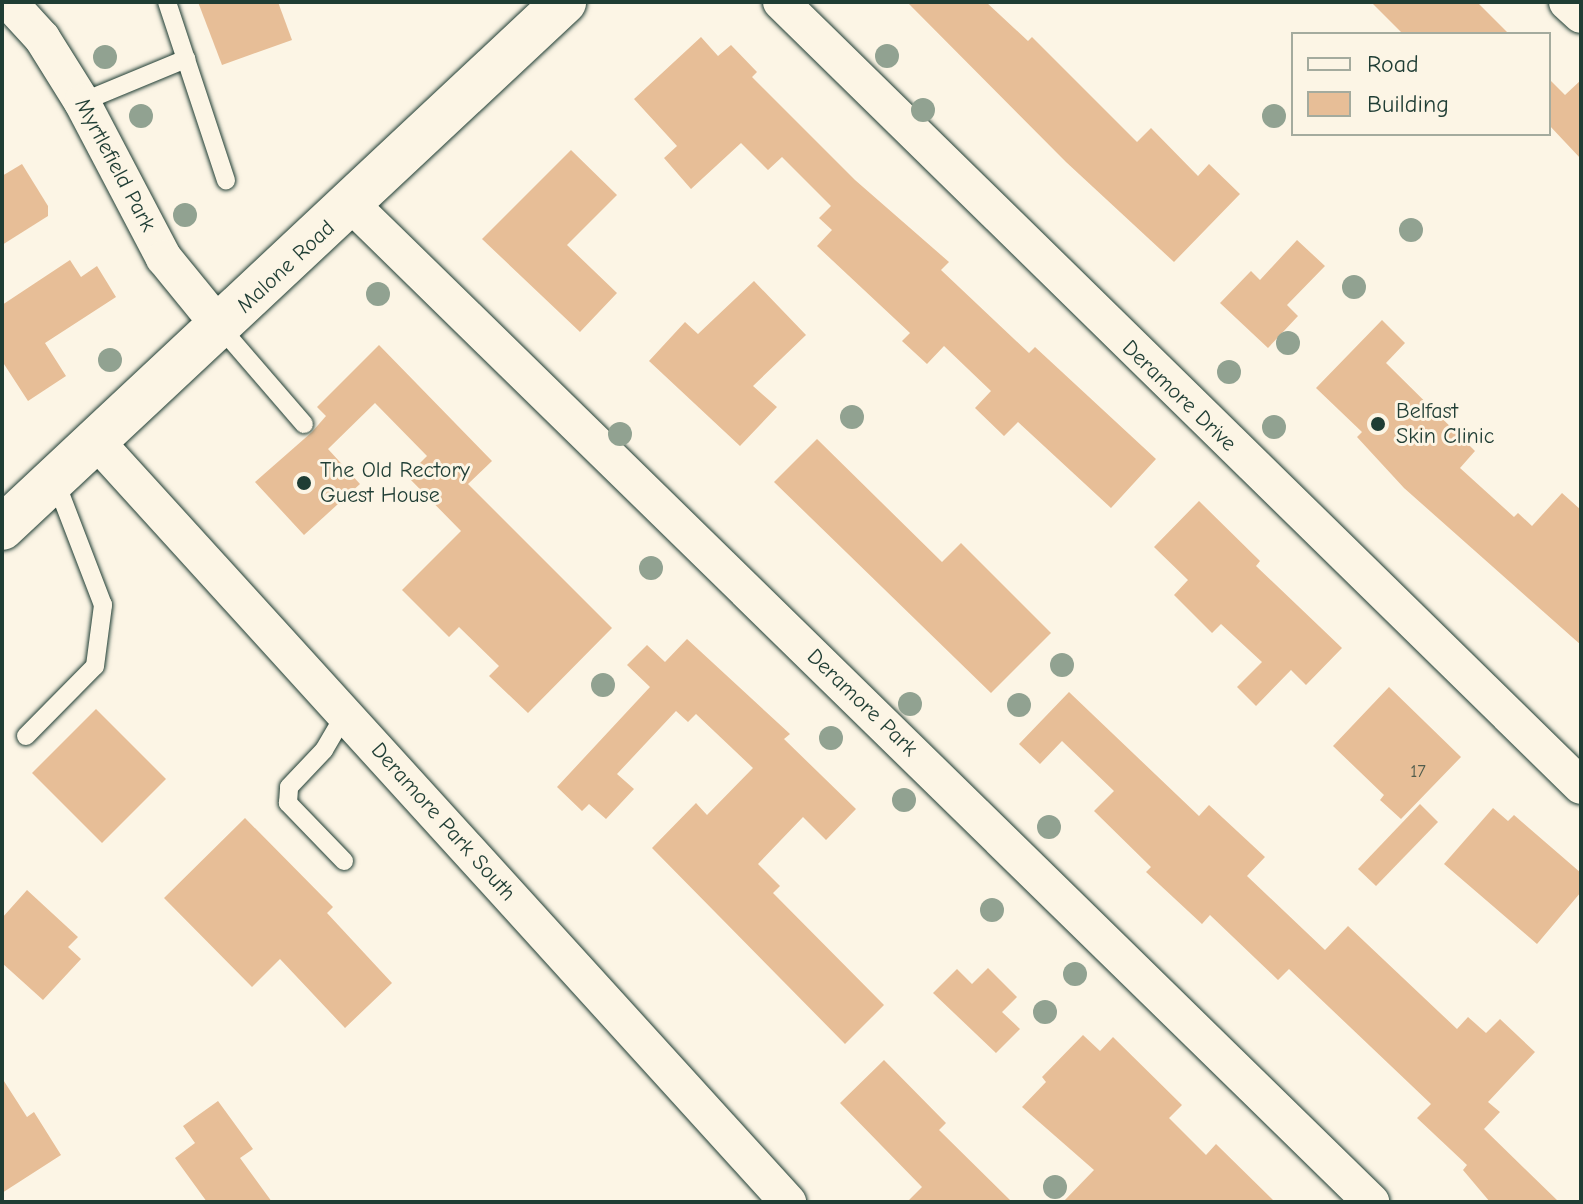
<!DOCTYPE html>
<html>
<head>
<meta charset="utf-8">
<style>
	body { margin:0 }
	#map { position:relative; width:1583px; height:1204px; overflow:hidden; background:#fcf5e5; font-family:"Comic Neue",sans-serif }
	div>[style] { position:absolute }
	.building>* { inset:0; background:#e7be97 }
	.roads { filter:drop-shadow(0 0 2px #1f3d34) drop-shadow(0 0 2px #1f3d34) }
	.lane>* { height:18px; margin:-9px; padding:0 9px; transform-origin:9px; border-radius:9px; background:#fcf5e5 }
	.street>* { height:36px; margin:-18px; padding:0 18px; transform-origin:18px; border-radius:18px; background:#fcf5e5 }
	.secondary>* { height:44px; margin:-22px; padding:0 22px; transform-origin:22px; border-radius:22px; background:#fcf5e5 }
	.trees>* { width:24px; height:24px; margin:-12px; border-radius:50%; background:#91a291 }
	.dots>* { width:22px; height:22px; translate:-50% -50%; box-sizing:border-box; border:4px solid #fcf5e5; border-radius:50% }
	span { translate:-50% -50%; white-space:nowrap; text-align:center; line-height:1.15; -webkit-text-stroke:6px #fcf5e5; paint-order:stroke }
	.number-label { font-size:18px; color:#515d4d }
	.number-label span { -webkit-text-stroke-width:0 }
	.street-label { font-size:22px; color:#1f3d34 }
	.poi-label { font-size:22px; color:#1f3d34 }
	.left { translate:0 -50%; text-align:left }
	.frame { position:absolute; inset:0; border:4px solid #1f3d34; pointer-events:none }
	.legend { position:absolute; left:1291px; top:32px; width:260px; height:104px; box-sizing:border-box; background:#fcf5e5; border:2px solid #a4ab9e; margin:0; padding:10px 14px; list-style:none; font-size:24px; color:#1f3d34 }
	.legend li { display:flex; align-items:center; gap:16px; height:40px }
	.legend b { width:40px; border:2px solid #a4ab9e }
</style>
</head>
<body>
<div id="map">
	<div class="building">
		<i style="clip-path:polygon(198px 2px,278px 2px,292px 40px,222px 65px)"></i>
		<i style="clip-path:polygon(907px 2px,986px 2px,1028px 41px,1032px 37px,1137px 142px,1151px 128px,1198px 176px,1209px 164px,1240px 194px,1174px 262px,1066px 162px)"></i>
		<i style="clip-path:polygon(1371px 2px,1477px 2px,1509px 34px,1403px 34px)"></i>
		<i style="clip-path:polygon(701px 37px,718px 56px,731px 45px,757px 72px,752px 77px,855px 180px,949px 262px,941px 270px,1029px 353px,1035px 347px,1156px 459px,1111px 508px,1018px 422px,1004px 436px,975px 408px,991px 391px,944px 346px,927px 364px,902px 341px,910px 333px,817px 246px,832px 230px,819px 218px,831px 206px,782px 157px,768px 170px,741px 143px,691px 189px,664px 158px,677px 146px,634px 99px)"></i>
		<i style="clip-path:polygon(1549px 79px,1565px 95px,1581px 80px,1581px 159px,1549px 125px)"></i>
		<i style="clip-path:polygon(571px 150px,617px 195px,567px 245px,617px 293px,580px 332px,482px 239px)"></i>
		<i style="clip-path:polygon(22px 164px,48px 206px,48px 216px,2px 245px,2px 176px)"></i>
		<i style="clip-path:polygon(1297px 240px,1325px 266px,1287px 305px,1298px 316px,1268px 348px,1220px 303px,1251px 271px,1260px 280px)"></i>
		<i style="clip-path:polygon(70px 260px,81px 277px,97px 266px,116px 297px,45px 343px,66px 376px,28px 401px,2px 361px,2px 305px)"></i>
		<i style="clip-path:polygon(754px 281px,806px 335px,753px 386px,777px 407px,740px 446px,649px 361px,685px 322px,698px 334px)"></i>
		<i style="clip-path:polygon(1382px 320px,1405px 343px,1386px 363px,1475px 451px,1460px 468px,1514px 517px,1518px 513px,1532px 526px,1562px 493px,1581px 510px,1581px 645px,1404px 488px,1357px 437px,1362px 432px,1316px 388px)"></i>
		<i style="clip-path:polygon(379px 345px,492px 461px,468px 484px,612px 628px,528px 713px,489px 676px,499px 666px,459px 627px,449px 637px,402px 590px,461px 531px,407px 476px,427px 456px,375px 403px,328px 449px,360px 484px,304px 535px,255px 482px,312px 432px,326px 416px,317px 407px)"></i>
		<i style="clip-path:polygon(817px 439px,942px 562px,961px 543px,1051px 633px,991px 693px,774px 482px)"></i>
		<i style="clip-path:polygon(1199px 501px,1260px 561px,1256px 566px,1342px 648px,1306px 685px,1291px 670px,1256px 706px,1237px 687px,1262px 662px,1221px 624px,1212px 633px,1174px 595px,1188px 580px,1154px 547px)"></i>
		<i style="clip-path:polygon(687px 639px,790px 734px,784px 739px,856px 809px,826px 840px,803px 817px,758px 864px,780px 886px,773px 893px,884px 1005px,845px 1044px,652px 848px,696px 803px,707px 815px,753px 768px,696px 714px,688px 722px,676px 711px,617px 774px,634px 789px,606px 819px,589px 804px,582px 811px,557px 787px,650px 687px,627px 665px,647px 645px,665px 662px)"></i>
		<i style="clip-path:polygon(1389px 687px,1461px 757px,1401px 819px,1380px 800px,1384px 795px,1333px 746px)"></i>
		<i style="clip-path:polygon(1069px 692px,1199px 816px,1209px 805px,1265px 857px,1247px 876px,1325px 950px,1348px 926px,1457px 1029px,1468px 1017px,1486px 1033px,1500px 1019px,1535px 1052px,1488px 1102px,1500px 1112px,1484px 1129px,1559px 1202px,1490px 1202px,1463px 1170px,1467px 1165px,1417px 1118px,1431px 1104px,1289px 969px,1278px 980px,1210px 915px,1202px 924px,1146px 872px,1151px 867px,1094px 811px,1114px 791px,1062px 741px,1040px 764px,1019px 744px)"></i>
		<i style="clip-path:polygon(96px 709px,166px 779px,102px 843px,32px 773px)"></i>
		<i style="clip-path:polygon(1420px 804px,1438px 822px,1376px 886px,1358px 869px)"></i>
		<i style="clip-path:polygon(1493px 808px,1508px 821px,1514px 815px,1581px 873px,1581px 892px,1537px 944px,1444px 864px)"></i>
		<i style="clip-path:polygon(245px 818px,333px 907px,327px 913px,392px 983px,345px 1028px,280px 959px,252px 987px,164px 898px)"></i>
		<i style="clip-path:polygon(27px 890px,78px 937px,68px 947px,81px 959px,43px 1000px,2px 963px,2px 918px)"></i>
		<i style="clip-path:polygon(988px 968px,1017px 997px,1002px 1012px,1020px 1029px,996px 1053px,933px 993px,957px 969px,972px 984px)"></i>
		<i style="clip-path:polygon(1083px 1035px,1100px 1051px,1113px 1037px,1182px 1105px,1169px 1118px,1206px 1155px,1216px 1144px,1275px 1202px,1063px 1202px,1094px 1170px,1022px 1107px,1046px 1082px,1042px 1077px)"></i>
		<i style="clip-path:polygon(884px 1060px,946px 1123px,939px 1130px,1012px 1202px,907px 1202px,922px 1187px,840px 1103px)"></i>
		<i style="clip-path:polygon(2px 1078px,27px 1117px,34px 1112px,61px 1155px,2px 1193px)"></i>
		<i style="clip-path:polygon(218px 1101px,253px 1149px,240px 1158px,272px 1202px,207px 1202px,175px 1158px,195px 1143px,183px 1126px)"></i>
	</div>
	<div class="roads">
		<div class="lane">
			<i style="left:167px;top:2px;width:188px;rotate:71.7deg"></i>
			<i style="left:82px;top:102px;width:113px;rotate:-22.5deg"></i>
			<i style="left:221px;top:328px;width:127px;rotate:49.2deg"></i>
			<i style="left:26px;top:736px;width:98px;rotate:-45.4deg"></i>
			<i style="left:95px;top:666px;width:62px;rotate:-82.5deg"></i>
			<i style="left:103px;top:605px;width:134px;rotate:-111deg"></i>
			<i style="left:344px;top:861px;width:81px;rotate:-134deg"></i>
			<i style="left:288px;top:803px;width:16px;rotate:-86deg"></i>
			<i style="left:289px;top:787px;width:51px;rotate:-46.6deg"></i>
			<i style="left:324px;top:750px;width:42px;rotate:-59.7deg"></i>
		</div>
		<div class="street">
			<i style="left:9px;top:2px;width:49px;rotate:47.5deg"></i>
			<i style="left:42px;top:38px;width:75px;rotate:58deg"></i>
			<i style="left:82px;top:102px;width:176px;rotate:62.3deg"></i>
			<i style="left:164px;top:258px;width:90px;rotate:50.8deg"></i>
			<i style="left:781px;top:2px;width:1120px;rotate:44.42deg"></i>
			<i style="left:1567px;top:2px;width:19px;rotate:43deg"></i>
			<i style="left:352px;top:205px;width:1426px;rotate:44.37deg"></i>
			<i style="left:96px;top:441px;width:1029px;rotate:47.72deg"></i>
		</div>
		<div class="secondary">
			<i style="left:2px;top:528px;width:770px;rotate:-43.1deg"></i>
		</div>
	</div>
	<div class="trees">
		<i style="left:887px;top:56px"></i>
		<i style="left:105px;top:57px"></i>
		<i style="left:923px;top:110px"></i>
		<i style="left:141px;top:116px"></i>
		<i style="left:1274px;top:116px"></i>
		<i style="left:185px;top:215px"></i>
		<i style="left:1411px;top:230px"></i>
		<i style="left:1354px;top:287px"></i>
		<i style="left:378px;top:294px"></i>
		<i style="left:1288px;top:343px"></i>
		<i style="left:110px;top:360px"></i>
		<i style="left:1229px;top:372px"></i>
		<i style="left:852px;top:417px"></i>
		<i style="left:1274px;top:427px"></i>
		<i style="left:620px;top:434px"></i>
		<i style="left:651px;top:568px"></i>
		<i style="left:1062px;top:665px"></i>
		<i style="left:603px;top:685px"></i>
		<i style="left:910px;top:704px"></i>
		<i style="left:1019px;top:705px"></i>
		<i style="left:831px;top:738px"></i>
		<i style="left:904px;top:800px"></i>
		<i style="left:1049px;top:827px"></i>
		<i style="left:992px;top:910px"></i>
		<i style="left:1075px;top:974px"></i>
		<i style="left:1045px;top:1012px"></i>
		<i style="left:1055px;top:1187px"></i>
	</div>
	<div class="dots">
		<i style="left:1378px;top:424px;background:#1f3d34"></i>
		<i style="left:304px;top:483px;background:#1f3d34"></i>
	</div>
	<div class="number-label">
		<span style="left:1418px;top:772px">17</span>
	</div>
	<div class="street-label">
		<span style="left:115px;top:165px;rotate:62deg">Myrtlefield Park</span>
		<span style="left:286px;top:267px;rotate:-43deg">Malone Road</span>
		<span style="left:1179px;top:396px;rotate:44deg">Deramore Drive</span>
		<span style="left:862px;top:703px;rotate:44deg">Deramore Park</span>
		<span style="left:443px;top:822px;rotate:48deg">Deramore Park South</span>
	</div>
	<div class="poi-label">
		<span class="left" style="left:1396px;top:424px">Belfast<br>Skin Clinic</span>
		<span class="left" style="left:320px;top:483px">The Old Rectory<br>Guest House</span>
	</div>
	<div class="frame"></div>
	<ul class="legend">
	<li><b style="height:10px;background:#fcf5e5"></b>Road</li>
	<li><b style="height:22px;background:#e7be97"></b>Building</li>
	</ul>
</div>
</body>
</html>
